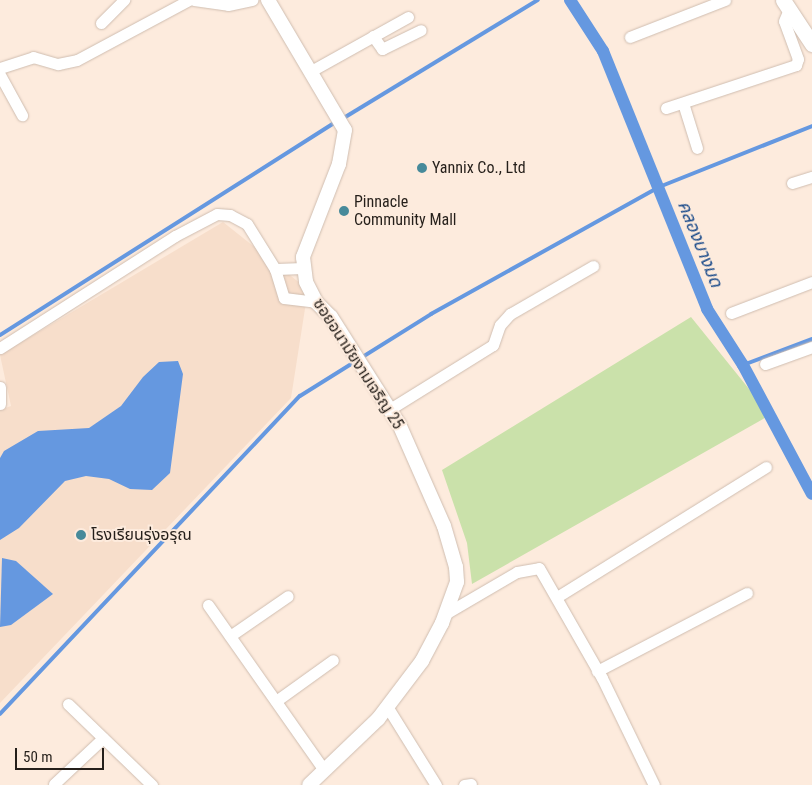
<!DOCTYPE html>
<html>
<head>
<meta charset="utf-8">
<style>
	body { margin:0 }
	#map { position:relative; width:812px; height:785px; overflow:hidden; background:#fdebdd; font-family:"Roboto Condensed","Noto Sans Thai",sans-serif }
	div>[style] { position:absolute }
	.built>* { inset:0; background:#f7decb }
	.green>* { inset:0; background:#cae1aa }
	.water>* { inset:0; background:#6598e0 }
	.stream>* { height:4px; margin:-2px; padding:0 2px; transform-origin:2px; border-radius:2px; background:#6598e0 }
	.canal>* { height:12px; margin:-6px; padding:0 6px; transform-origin:6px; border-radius:6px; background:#6598e0 }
	.roads { filter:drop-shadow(0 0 1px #cfbdb0) drop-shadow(0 0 1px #cfbdb0) }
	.minor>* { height:11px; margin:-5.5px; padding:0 5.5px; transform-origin:5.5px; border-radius:5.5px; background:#fff }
	.tertiary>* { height:14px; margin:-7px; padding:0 7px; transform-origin:7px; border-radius:7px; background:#fff }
	.secondary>* { height:15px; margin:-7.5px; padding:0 7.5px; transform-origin:7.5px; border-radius:7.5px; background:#fff }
	.dots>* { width:14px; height:14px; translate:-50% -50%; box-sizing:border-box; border:2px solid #fdebdd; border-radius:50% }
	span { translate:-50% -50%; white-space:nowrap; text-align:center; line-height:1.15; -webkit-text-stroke:4px #fdebdd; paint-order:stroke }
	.poi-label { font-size:16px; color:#251f1a }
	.left { translate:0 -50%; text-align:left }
	.street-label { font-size:16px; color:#251f1a }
	.water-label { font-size:18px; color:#174889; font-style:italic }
	.scale { position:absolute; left:15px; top:748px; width:89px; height:22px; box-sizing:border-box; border:2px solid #251f1a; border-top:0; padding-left:6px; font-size:15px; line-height:18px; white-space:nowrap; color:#251f1a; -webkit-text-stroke:4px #fdebdd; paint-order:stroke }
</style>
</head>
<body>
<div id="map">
	<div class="built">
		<i style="clip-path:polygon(223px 222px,301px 284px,307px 296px,291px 398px,0 703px,0 410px,11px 406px,0 355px)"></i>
	</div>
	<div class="green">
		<i style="clip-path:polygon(691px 317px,770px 415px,472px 584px,467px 543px,442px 470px)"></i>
	</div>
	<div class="water">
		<i style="clip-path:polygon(178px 361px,183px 374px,170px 473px,152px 490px,130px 489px,109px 479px,86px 476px,65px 481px,19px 528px,0 540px,0 458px,4px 451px,38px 431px,89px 428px,121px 406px,143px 377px,159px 362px)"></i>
		<i style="clip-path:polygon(2px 558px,16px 561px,53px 594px,11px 625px,0 627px)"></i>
	</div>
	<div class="stream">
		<i style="left:342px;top:119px;width:229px;rotate:-31.3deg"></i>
		<i style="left:0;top:335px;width:398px;rotate:-32.4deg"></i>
		<i style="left:743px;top:365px;width:74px;rotate:-20.6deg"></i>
		<i style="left:0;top:714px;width:437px;rotate:-46.7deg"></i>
		<i style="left:300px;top:396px;width:155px;rotate:-32deg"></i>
		<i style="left:431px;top:314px;width:261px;rotate:-29.1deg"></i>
		<i style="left:659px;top:187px;width:165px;rotate:-21.7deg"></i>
	</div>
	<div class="canal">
		<i style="left:570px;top:0;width:61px;rotate:57.1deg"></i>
		<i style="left:603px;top:51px;width:278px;rotate:68deg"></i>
		<i style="left:707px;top:309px;width:67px;rotate:57.3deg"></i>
		<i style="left:743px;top:365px;width:146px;rotate:61.9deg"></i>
	</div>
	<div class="roads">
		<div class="minor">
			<i style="left:194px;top:0;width:34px;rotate:8deg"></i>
			<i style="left:228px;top:5px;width:25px;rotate:-12deg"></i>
			<i style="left:101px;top:23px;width:33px;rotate:-45deg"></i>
			<i style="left:373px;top:36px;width:16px;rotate:55deg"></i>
			<i style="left:382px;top:49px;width:43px;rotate:-26deg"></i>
			<i style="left:630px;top:37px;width:102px;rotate:-21.3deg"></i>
			<i style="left:0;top:68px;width:35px;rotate:-18deg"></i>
			<i style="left:33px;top:57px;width:26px;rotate:16deg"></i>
			<i style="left:58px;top:64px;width:19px;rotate:-12deg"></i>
			<i style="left:77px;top:60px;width:127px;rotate:-28.2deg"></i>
			<i style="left:311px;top:71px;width:111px;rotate:-29.1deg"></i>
			<i style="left:0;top:75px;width:46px;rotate:61.2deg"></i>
			<i style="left:683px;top:103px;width:47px;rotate:72.7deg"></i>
			<i style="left:666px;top:108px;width:137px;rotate:-18.3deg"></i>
			<i style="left:796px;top:65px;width:6px;rotate:-72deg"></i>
			<i style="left:798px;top:59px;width:40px;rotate:-110.2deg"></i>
			<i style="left:784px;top:21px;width:13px;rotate:-67deg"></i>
			<i style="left:792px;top:183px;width:21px;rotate:-17deg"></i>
			<i style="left:275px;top:269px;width:29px;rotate:-2deg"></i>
			<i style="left:731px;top:313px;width:87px;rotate:-20.9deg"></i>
			<i style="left:0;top:348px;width:208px;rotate:-32.6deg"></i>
			<i style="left:175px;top:236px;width:47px;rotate:-27.6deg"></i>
			<i style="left:217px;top:214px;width:13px;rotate:4deg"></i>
			<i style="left:230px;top:215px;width:19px;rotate:28deg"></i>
			<i style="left:247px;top:224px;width:53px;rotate:58.1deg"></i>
			<i style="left:275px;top:269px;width:30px;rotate:73deg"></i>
			<i style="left:284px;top:298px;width:32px;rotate:7deg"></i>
			<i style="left:765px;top:364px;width:50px;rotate:-19.9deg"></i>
			<i style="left:0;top:387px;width:17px;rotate:90deg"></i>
			<i style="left:390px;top:409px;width:121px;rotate:-31.9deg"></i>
			<i style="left:493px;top:345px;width:21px;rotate:-71deg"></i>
			<i style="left:500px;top:325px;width:15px;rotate:-48deg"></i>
			<i style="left:510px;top:314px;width:96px;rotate:-30deg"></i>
			<i style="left:557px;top:597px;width:246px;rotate:-31.9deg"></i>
			<i style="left:208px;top:605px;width:202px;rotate:54.9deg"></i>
			<i style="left:445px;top:614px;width:83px;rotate:-30.3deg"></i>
			<i style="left:517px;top:572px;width:22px;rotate:-10deg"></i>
			<i style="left:539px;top:568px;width:127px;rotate:60.2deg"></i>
			<i style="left:602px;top:678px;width:119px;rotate:64.1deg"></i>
			<i style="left:230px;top:636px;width:70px;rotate:-34.6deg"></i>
			<i style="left:597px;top:671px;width:169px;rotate:-27.5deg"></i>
			<i style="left:276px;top:701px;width:70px;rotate:-35.7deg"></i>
			<i style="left:68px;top:704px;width:117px;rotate:44deg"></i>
			<i style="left:388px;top:708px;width:91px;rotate:58.1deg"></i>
			<i style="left:54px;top:784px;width:67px;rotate:-43.2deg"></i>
			<i style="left:464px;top:785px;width:7px;rotate:-8deg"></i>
		</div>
		<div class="tertiary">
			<i style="left:268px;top:0;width:151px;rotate:59.4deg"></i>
			<i style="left:345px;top:130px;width:35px;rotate:100deg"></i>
			<i style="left:339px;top:164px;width:100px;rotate:111.2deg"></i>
			<i style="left:303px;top:257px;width:25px;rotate:83deg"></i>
			<i style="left:306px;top:282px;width:22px;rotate:63deg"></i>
			<i style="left:316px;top:302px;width:21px;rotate:45deg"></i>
			<i style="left:331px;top:317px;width:127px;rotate:57.6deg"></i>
			<i style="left:399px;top:424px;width:111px;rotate:66.2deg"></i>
			<i style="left:444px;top:526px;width:43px;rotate:73.7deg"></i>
			<i style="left:456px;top:567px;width:15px;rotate:86deg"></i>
			<i style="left:457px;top:582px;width:44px;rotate:110.1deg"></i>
			<i style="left:442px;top:623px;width:43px;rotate:117.8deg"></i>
			<i style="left:422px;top:661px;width:73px;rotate:127.2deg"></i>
			<i style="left:378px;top:719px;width:95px;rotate:136.3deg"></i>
		</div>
		<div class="secondary">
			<i style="left:783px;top:0;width:53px;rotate:56.6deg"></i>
		</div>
	</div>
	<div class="dots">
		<i style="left:422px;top:168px;background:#478a9a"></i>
		<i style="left:344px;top:211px;background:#478a9a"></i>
		<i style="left:81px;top:535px;background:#478a9a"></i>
	</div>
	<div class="poi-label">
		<span class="left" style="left:432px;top:168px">Yannix Co., Ltd</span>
		<span class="left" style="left:354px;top:211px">Pinnacle<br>Community Mall</span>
		<span class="left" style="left:91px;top:535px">โรงเรียนรุ่งอรุณ</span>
	</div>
	<div class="street-label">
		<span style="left:358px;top:364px;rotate:57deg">ซอยอนามัยงามเจริญ 25</span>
	</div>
	<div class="water-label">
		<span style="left:700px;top:244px;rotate:68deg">คลองบางมด</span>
	</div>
	<div class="scale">50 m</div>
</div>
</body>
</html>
